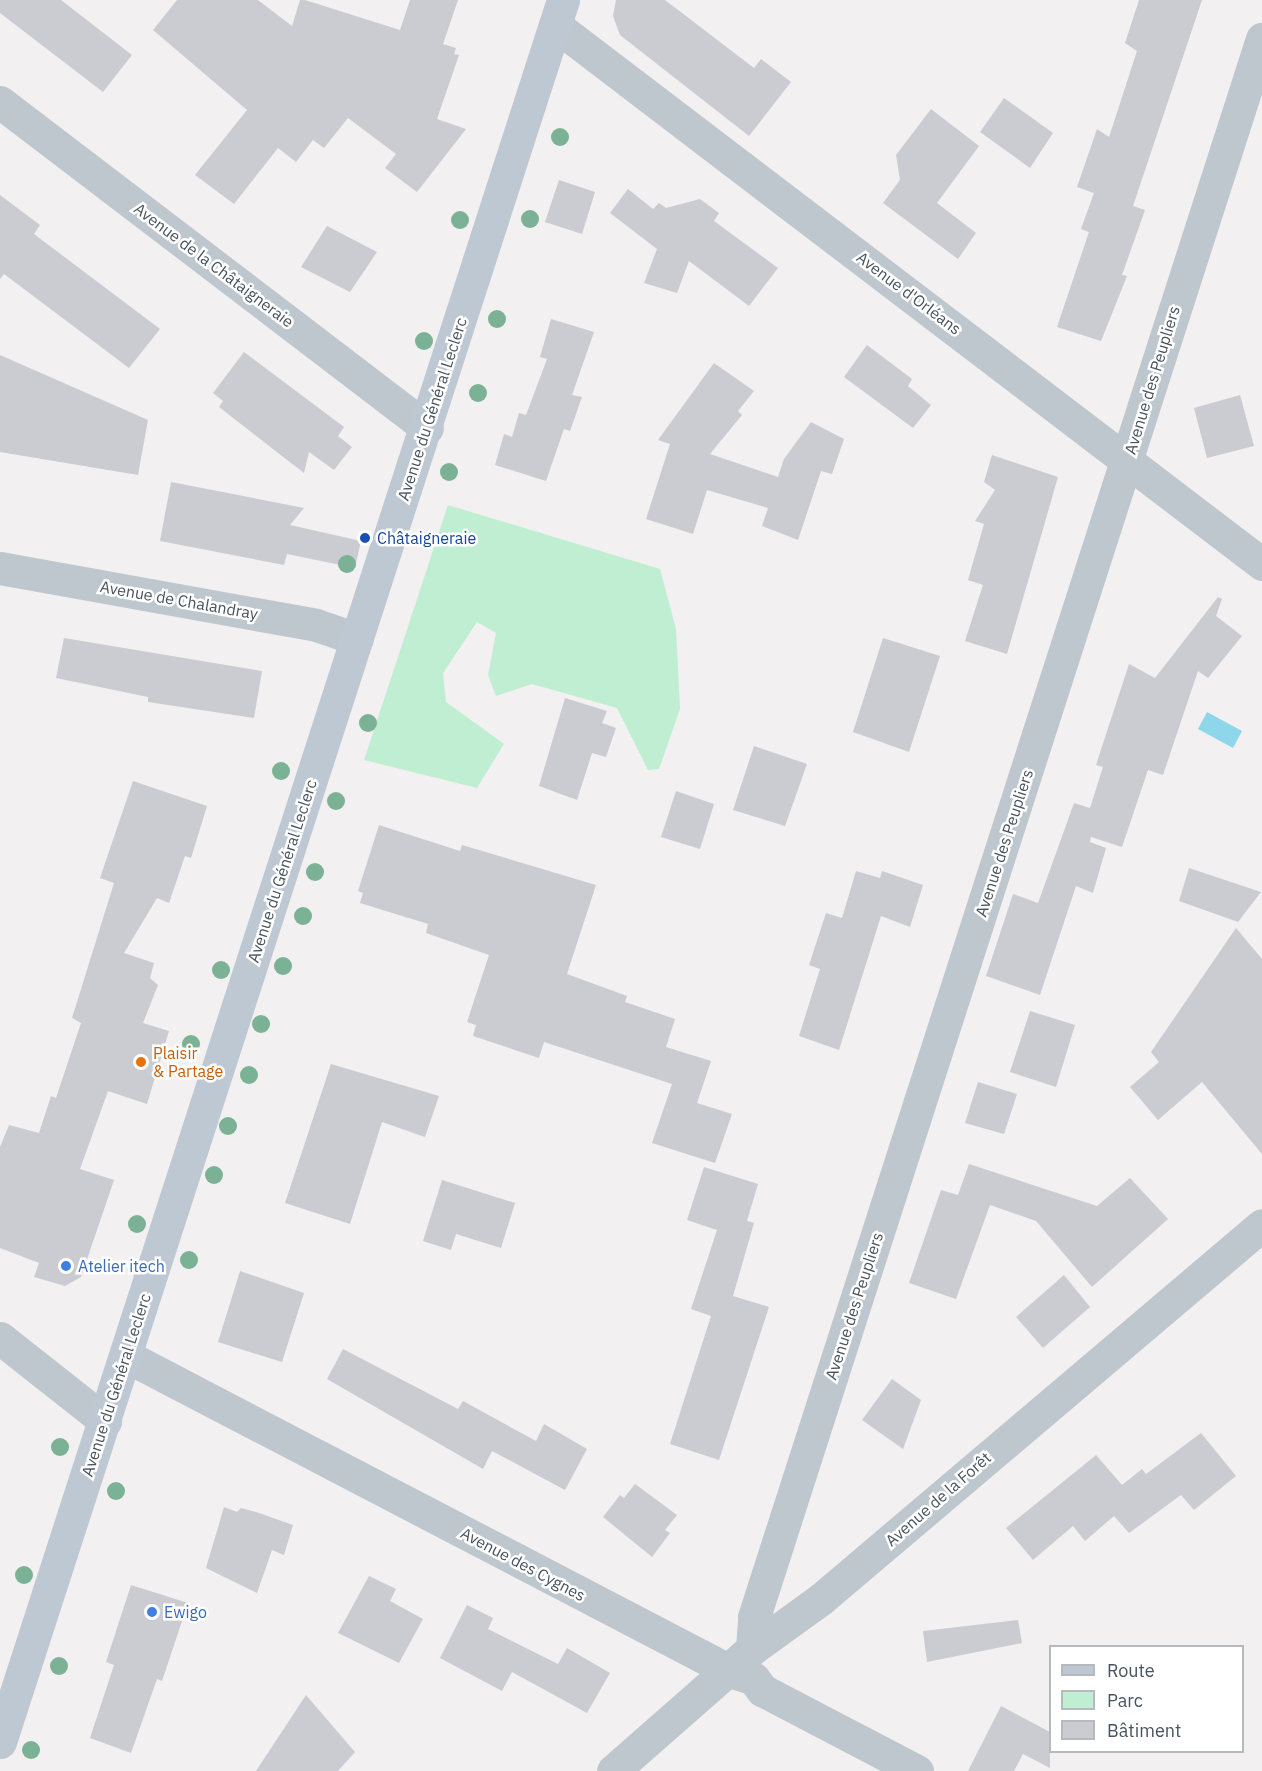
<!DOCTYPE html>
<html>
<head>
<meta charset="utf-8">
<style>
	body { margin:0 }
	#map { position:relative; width:1262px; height:1771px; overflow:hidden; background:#f2f0f0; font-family:"IBM Plex Sans",sans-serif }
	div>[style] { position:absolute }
	.green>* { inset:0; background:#c0eed2 }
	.water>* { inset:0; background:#8ed7ea }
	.building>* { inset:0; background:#caccd2 }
	.minor>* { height:33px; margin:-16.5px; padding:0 16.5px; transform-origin:16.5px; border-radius:16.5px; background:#bec7ce }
	.tertiary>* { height:33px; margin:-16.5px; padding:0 16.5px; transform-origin:16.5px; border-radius:16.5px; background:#bec7ce }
	.secondary>* { height:33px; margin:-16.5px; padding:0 16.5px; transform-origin:16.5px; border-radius:16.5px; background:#bec8d3 }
	.trees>* { width:18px; height:18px; margin:-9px; border-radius:50%; background:#7bb195 }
	.dots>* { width:16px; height:16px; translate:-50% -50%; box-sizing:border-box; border:3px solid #fff; border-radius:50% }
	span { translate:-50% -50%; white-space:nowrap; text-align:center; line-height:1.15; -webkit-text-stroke:5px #fff; paint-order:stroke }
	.street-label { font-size:16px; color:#48535d }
	.transit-label { font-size:16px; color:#164399 }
	.left { translate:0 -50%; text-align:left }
	.food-label { font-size:16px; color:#c56008 }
	.shop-label { font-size:16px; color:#366cbe }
	.legend { position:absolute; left:1049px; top:1645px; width:195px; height:108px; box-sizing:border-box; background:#fff; border:2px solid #b6babe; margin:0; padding:8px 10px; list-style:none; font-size:18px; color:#48535d }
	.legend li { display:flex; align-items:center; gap:12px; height:30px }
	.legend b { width:30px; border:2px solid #b6babe }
</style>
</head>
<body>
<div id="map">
	<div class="green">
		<i style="clip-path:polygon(448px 505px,660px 569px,676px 629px,680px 709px,659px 769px,648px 770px,617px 708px,532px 684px,496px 696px,488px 675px,496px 633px,477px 622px,443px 673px,446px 702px,504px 744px,477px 788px,364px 760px)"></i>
	</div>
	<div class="water">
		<i style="clip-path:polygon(1207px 712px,1242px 731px,1233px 748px,1198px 729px)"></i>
	</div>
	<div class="building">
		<i style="clip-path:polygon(0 0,61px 0,132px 55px,103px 92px,0 13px)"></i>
		<i style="clip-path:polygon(177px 0,258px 0,292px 26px,300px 0,305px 0,400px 30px,410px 0,458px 0,443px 44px,456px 48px,454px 54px,459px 55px,437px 119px,466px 129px,417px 192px,385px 168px,396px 154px,348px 118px,324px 148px,313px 140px,296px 162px,278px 148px,234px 204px,195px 175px,247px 110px,153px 30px)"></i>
		<i style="clip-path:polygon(616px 0,665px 0,754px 68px,761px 59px,791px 82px,749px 136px,620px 35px,613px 16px)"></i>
		<i style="clip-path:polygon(1139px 0,1202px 0,1133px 206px,1145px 210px,1122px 275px,1127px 276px,1101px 341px,1057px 327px,1089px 232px,1081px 229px,1094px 193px,1077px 187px,1097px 129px,1109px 137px,1137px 51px,1125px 43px)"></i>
		<i style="clip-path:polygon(1004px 98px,1053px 133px,1030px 168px,980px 132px)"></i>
		<i style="clip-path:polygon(931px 109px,979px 146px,937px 203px,976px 233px,958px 259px,883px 203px,900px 180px,896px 155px)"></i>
		<i style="clip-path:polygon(559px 180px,595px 192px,582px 234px,545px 222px)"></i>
		<i style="clip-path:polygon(628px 189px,653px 209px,659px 203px,666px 208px,700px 199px,719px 213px,714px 221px,778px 268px,749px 306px,689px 261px,677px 293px,644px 283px,657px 249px,610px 213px)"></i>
		<i style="clip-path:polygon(0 195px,40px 225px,34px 234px,160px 329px,129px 368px,4px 274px,0 279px)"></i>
		<i style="clip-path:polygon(327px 226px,377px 252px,350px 292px,301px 267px)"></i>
		<i style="clip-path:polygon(551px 319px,594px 332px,572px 395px,582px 397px,570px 431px,564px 429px,546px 481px,495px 465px,504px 434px,512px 437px,519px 413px,526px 415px,547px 359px,540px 357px)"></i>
		<i style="clip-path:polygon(867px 345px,912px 379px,908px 386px,931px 405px,913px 428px,844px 377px)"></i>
		<i style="clip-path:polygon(244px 352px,344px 427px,338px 436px,352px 447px,334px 470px,309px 452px,304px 473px,219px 407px,223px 401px,213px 393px)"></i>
		<i style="clip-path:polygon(0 355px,148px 420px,138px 475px,0 452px)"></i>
		<i style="clip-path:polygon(714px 363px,754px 391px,738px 411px,742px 415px,710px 454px,778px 477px,784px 459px,811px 422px,844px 439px,832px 474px,821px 471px,798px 540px,762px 526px,768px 508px,707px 490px,693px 534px,646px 519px,670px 444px,658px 440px)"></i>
		<i style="clip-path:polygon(1240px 395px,1254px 446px,1207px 458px,1194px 408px)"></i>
		<i style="clip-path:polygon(992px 455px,1058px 477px,1007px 654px,965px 641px,983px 585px,968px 580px,984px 524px,975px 521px,995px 490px,984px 482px)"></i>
		<i style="clip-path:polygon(171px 482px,304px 508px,290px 525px,361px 541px,355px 568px,287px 554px,284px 565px,160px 541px)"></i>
		<i style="clip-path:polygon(1218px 597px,1222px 599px,1216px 616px,1242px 636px,1208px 678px,1198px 671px,1163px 775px,1148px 770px,1122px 847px,1091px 837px,1090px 842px,1106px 848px,1093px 893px,1076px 886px,1040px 995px,986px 976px,1013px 894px,1038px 903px,1074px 803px,1090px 808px,1103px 767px,1096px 765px,1129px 664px,1155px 678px)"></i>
		<i style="clip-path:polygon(64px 638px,262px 671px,254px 718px,148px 702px,148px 697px,56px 678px)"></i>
		<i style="clip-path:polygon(883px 638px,940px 656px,909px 752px,853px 732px)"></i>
		<i style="clip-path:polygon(565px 698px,607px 711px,602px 723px,616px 728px,606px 757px,592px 753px,577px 800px,539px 786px)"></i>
		<i style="clip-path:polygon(754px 746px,807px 764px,785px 826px,733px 810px)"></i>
		<i style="clip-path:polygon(133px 781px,207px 806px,191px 858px,185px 856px,169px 903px,157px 898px,124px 953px,154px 963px,150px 978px,158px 985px,143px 1023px,169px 1031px,147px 1104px,108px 1091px,80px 1169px,114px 1180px,81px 1277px,65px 1286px,34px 1277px,39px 1263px,0 1248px,0 1147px,9px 1125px,39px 1133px,51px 1096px,56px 1098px,81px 1023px,72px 1018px,114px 883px,100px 878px)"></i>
		<i style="clip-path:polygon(676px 791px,714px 804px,700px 849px,661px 837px)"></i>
		<i style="clip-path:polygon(379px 825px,460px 851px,462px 845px,596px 885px,567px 974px,627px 996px,625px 1002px,675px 1019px,666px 1047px,711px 1061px,697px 1103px,732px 1114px,715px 1163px,652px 1143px,672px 1084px,544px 1042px,539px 1058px,473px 1036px,476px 1025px,467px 1022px,489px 955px,426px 933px,428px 924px,360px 903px,363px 893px,358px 891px)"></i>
		<i style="clip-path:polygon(1189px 868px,1261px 892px,1238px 922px,1179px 901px)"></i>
		<i style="clip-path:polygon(856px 871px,880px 878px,882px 871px,923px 885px,910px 927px,881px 916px,839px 1050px,799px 1036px,820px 969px,809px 965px,826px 913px,842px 918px)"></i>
		<i style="clip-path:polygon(1236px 928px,1262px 959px,1262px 1154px,1202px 1082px,1158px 1120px,1130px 1087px,1159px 1062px,1151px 1052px)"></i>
		<i style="clip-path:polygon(1030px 1011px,1075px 1025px,1056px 1087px,1010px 1072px)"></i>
		<i style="clip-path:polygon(331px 1064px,439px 1096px,425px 1137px,382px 1122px,350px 1224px,285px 1203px)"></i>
		<i style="clip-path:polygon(978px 1082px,1017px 1094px,1004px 1134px,965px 1123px)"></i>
		<i style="clip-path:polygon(969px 1164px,1097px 1206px,1130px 1178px,1168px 1219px,1092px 1287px,1036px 1221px,990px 1205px,956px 1299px,909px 1283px,941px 1190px,958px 1195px)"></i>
		<i style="clip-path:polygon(704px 1167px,758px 1184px,747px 1221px,754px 1223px,733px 1296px,769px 1307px,719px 1460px,670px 1444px,711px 1316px,691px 1309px,717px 1230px,687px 1220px)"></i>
		<i style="clip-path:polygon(442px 1180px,515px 1203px,501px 1248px,456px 1234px,451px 1250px,423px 1241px)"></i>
		<i style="clip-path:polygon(240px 1271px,304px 1293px,282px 1362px,218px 1342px)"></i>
		<i style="clip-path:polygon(1064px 1275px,1090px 1307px,1043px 1348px,1016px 1317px)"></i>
		<i style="clip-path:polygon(343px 1349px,458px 1409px,463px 1401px,536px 1441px,544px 1424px,587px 1449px,565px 1490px,492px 1451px,483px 1469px,327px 1379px)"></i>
		<i style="clip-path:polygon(892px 1379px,921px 1400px,903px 1449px,862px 1420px)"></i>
		<i style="clip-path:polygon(1201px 1433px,1236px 1476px,1194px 1510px,1181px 1495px,1129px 1533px,1114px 1516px,1085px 1541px,1073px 1526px,1033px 1560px,1006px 1528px,1096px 1455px,1122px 1485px,1142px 1469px,1146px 1474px)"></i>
		<i style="clip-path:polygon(635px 1484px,677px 1515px,665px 1530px,670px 1533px,652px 1557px,603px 1517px,620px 1495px,624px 1498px)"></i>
		<i style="clip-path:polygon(224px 1507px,237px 1512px,241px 1508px,256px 1512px,293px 1525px,284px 1555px,272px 1550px,257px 1593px,206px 1568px)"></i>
		<i style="clip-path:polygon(369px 1576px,396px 1589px,390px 1601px,423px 1619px,399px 1663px,338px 1633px)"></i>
		<i style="clip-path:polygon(131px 1585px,188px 1603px,162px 1681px,157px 1679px,131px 1753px,90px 1738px,114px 1665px,106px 1662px)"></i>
		<i style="clip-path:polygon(467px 1605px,493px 1618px,488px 1629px,558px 1664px,567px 1648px,610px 1673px,587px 1713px,512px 1672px,502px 1691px,440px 1658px)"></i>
		<i style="clip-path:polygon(1018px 1620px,1022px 1643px,927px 1662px,923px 1631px)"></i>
		<i style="clip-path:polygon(306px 1695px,355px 1752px,338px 1771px,256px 1771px)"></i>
		<i style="clip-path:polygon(1001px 1706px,1050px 1732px,1050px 1768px,1023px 1754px,1014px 1771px,968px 1771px)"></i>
	</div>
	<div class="minor">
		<i style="left:555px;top:25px;width:889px;rotate:37.32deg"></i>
		<i style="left:0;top:102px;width:537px;rotate:37.36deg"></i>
		<i style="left:0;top:568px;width:321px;rotate:10.2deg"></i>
		<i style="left:316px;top:625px;width:43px;rotate:18.9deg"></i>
		<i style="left:0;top:1338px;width:134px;rotate:38.3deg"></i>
		<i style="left:752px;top:1649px;width:32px;rotate:-86deg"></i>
		<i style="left:754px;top:1617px;width:1658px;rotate:-72.16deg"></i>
		<i style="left:730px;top:1671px;width:25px;rotate:18deg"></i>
		<i style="left:754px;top:1679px;width:14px;rotate:54deg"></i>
		<i style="left:762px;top:1690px;width:175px;rotate:27.6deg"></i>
	</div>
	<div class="tertiary">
		<i style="left:126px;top:1356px;width:681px;rotate:27.54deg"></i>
		<i style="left:613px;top:1771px;width:185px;rotate:-41.3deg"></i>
		<i style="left:752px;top:1649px;width:85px;rotate:-35.9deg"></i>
		<i style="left:821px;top:1599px;width:578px;rotate:-40.3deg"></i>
	</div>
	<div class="secondary">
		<i style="left:0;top:1742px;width:1831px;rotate:-72.09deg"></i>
	</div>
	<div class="trees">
		<i style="left:560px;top:137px"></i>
		<i style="left:530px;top:219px"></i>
		<i style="left:460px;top:220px"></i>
		<i style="left:497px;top:319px"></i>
		<i style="left:424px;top:341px"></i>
		<i style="left:478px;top:393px"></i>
		<i style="left:449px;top:472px"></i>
		<i style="left:347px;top:564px"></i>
		<i style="left:368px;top:723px"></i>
		<i style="left:281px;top:771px"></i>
		<i style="left:336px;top:801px"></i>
		<i style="left:315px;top:872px"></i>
		<i style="left:303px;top:916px"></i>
		<i style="left:283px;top:966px"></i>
		<i style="left:221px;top:970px"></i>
		<i style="left:261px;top:1024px"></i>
		<i style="left:191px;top:1044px"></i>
		<i style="left:249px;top:1075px"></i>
		<i style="left:228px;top:1126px"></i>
		<i style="left:214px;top:1175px"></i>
		<i style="left:137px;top:1224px"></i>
		<i style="left:189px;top:1260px"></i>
		<i style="left:60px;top:1447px"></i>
		<i style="left:116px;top:1491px"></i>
		<i style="left:24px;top:1575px"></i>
		<i style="left:59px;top:1666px"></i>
		<i style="left:31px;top:1750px"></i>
	</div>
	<div class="dots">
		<i style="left:365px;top:538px;background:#1a4fb4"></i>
		<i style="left:141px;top:1062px;background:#e8710a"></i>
		<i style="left:66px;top:1266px;background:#3f7fe0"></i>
		<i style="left:152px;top:1612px;background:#3f7fe0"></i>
	</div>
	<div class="street-label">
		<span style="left:214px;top:265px;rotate:37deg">Avenue de la Châtaigneraie</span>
		<span style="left:909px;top:293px;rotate:37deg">Avenue d'Orléans</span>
		<span style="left:1152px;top:380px;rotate:-73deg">Avenue des Peupliers</span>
		<span style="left:432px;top:409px;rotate:-72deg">Avenue du Général Leclerc</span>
		<span style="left:179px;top:600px;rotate:10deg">Avenue de Chalandray</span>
		<span style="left:1004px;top:843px;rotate:-72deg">Avenue des Peupliers</span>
		<span style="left:282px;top:871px;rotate:-72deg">Avenue du Général Leclerc</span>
		<span style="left:854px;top:1306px;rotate:-72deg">Avenue des Peupliers</span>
		<span style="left:116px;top:1385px;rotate:-72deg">Avenue du Général Leclerc</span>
		<span style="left:938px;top:1499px;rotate:-41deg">Avenue de la Forêt</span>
		<span style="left:523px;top:1564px;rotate:28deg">Avenue des Cygnes</span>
	</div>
	<div class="transit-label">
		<span class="left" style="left:377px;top:538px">Châtaigneraie</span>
	</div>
	<div class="food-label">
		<span class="left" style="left:153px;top:1062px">Plaisir<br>&amp; Partage</span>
	</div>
	<div class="shop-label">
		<span class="left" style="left:78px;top:1266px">Atelier itech</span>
		<span class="left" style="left:164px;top:1612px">Ewigo</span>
	</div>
	<ul class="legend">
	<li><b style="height:8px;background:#bec8d3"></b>Route</li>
	<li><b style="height:16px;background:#c0eed2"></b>Parc</li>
	<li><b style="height:16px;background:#caccd2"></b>Bâtiment</li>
	</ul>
</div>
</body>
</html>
